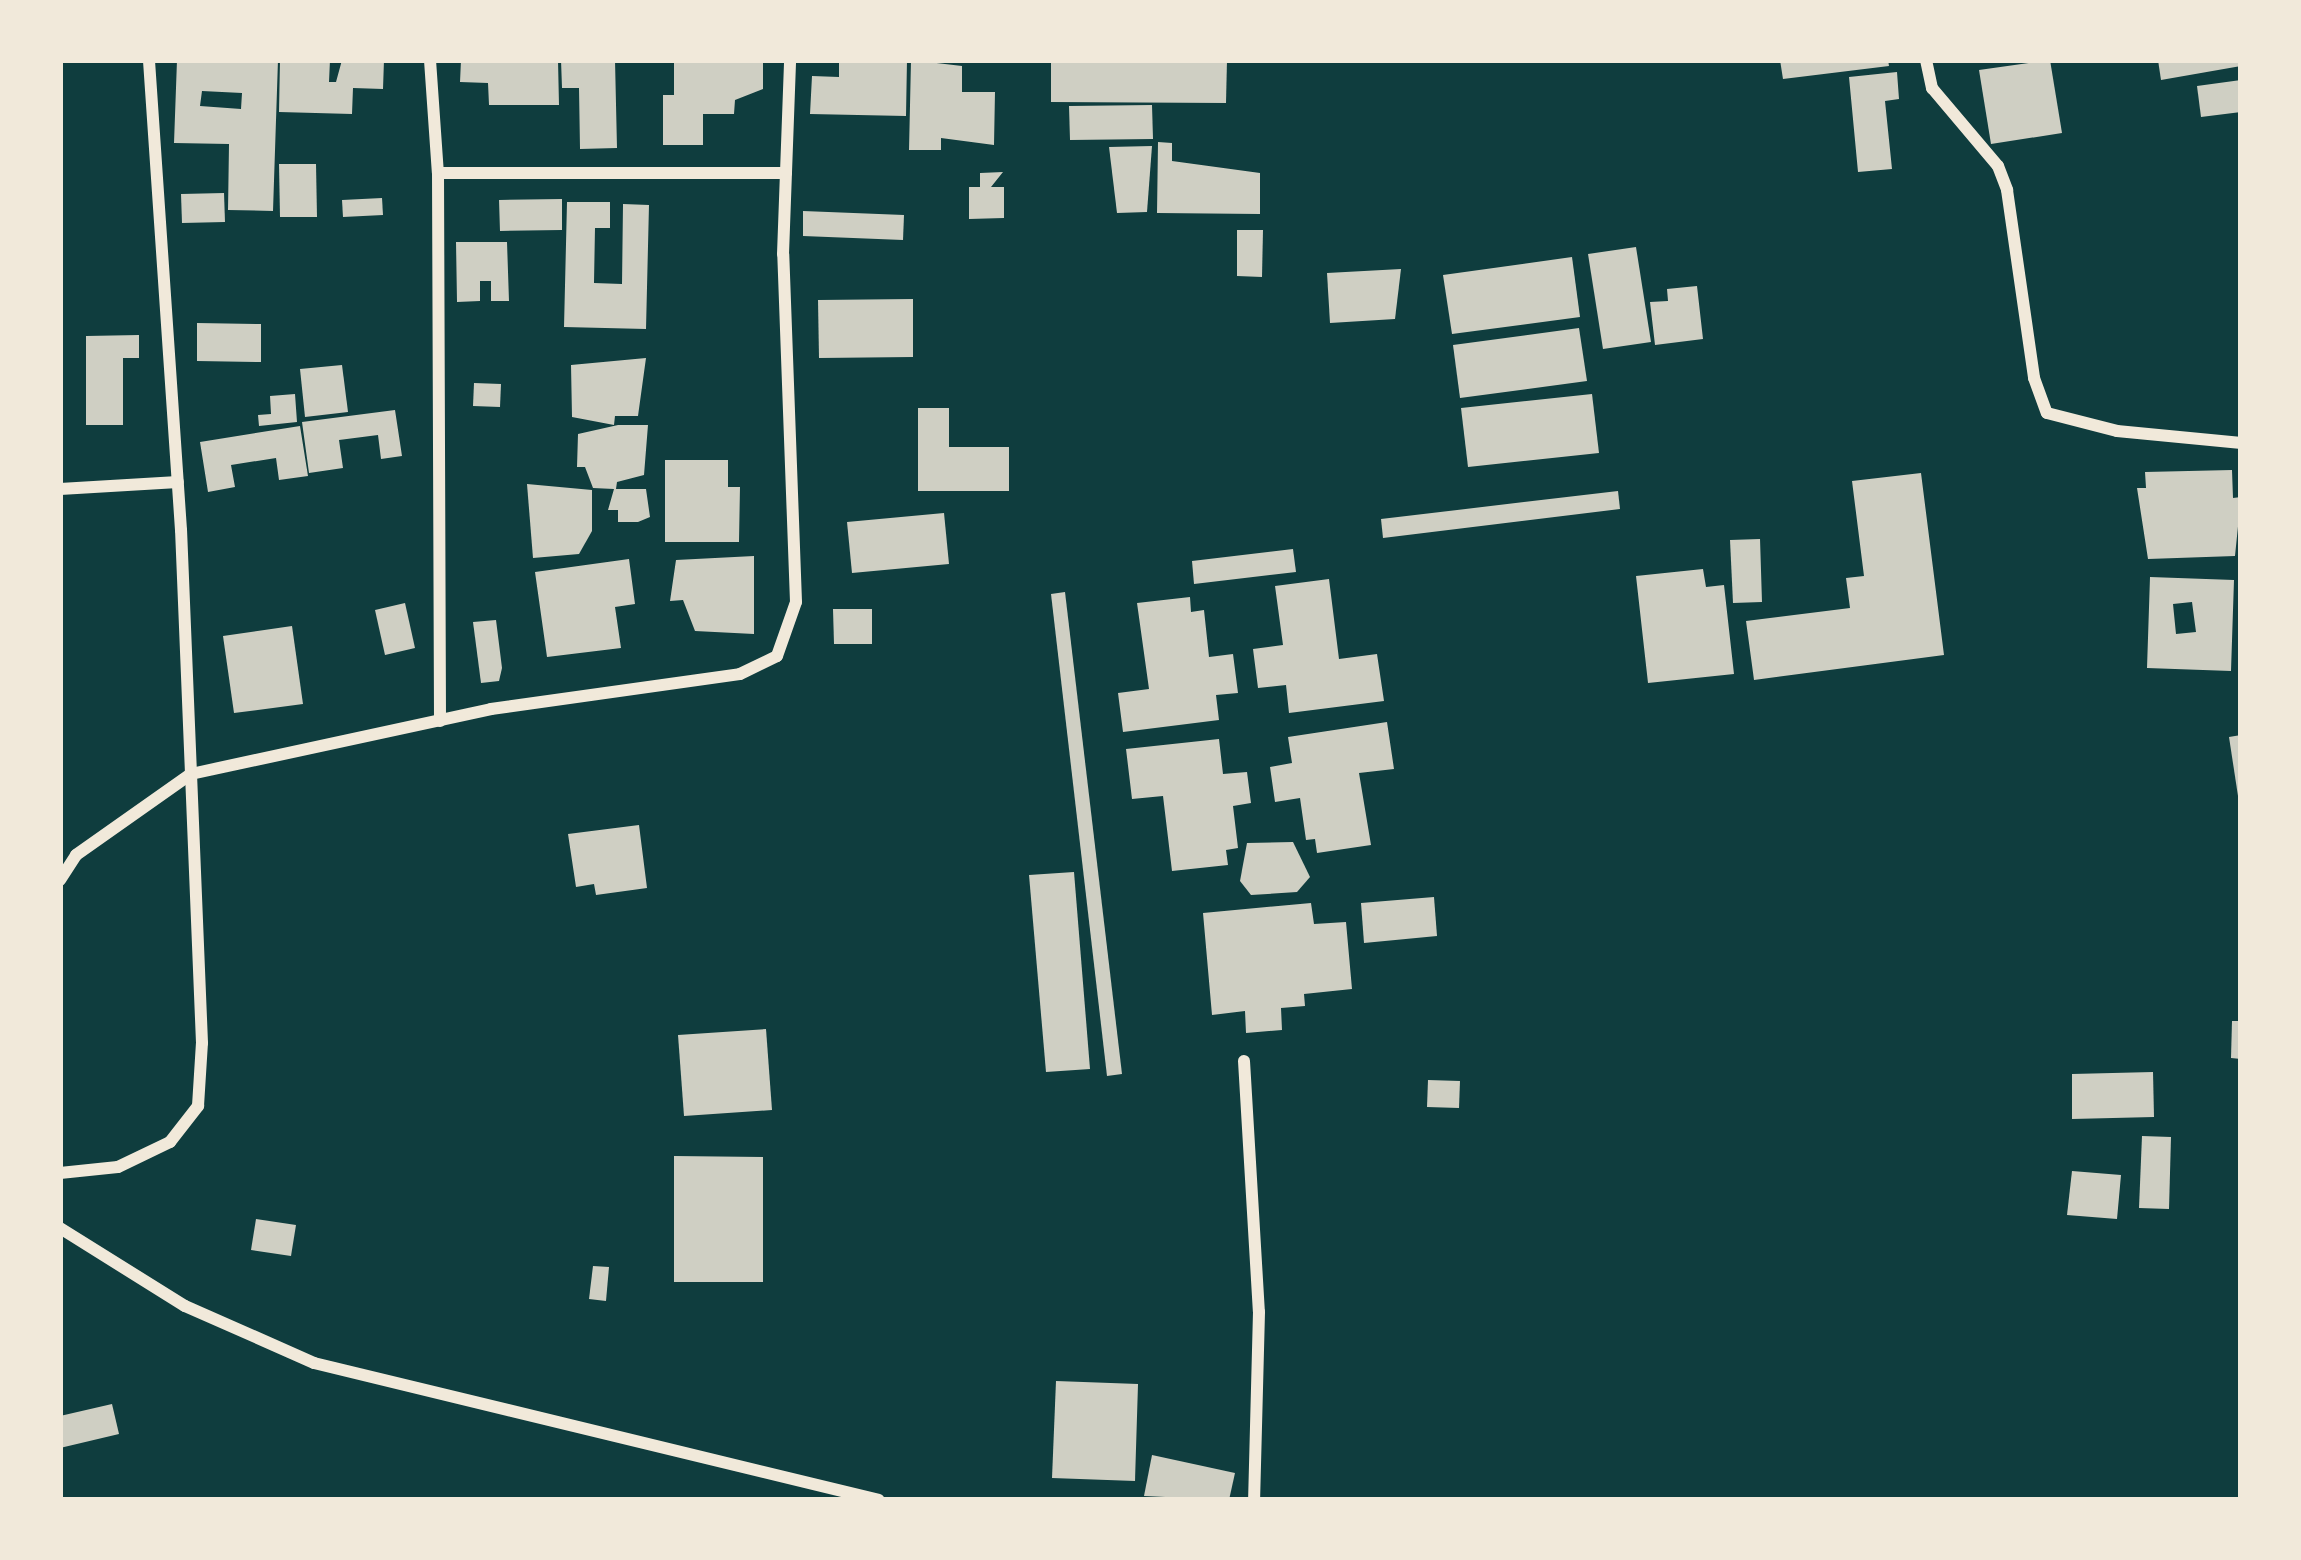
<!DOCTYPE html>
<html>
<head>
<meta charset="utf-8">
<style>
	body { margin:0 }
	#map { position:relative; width:2301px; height:1560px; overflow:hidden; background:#0f3d3e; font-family:"Titillium Web",sans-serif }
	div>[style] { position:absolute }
	.building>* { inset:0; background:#cfcfc3 }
	.minor>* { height:12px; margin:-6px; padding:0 6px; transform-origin:6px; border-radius:6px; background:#f1e9da }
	span { translate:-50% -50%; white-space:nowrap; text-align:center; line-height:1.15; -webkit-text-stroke:12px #f1e9da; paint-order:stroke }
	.frame { position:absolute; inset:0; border:63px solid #f1e9da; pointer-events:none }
</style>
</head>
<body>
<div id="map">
	<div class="building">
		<i style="clip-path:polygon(evenodd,177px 60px,278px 60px,273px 211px,228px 210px,229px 144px,174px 143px,177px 60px,202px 91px,242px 93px,241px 109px,200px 106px,202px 91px)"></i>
		<i style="clip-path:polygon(280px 60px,330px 60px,329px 82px,336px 82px,342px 60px,384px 60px,383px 89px,353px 88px,352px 114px,279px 112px)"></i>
		<i style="clip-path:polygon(461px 60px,558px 60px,559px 105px,489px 105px,488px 83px,460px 82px)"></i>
		<i style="clip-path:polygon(561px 60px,615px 60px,617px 148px,580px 149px,579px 88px,562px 88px)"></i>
		<i style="clip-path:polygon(674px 60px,763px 60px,763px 89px,735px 100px,734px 114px,703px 114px,703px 145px,663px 145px,663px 95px,674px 95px)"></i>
		<i style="clip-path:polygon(839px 60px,907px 60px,906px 116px,810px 114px,812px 76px,839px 77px)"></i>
		<i style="clip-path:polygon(911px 60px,962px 66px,962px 92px,995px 92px,994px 145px,941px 138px,941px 150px,909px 150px)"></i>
		<i style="clip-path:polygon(1051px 60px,1227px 60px,1226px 103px,1051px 102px)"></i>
		<i style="clip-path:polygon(1780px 60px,1888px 60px,1889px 66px,1783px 79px)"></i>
		<i style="clip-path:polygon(2050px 60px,2062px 133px,1991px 144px,1979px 70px)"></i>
		<i style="clip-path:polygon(2158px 60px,2241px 60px,2241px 66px,2161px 80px)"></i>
		<i style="clip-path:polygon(1897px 72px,1899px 99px,1885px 101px,1892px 169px,1858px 172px,1849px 77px)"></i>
		<i style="clip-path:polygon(2241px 80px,2241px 112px,2201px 117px,2197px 86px)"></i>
		<i style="clip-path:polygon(1152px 105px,1153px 139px,1070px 140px,1069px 106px)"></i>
		<i style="clip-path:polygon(1158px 142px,1172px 143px,1172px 161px,1260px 173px,1260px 214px,1157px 213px)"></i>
		<i style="clip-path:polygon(1152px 146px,1147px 212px,1117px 213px,1109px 147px)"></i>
		<i style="clip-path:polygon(279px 164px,316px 164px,317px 217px,280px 217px)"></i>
		<i style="clip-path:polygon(1003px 172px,991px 187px,1004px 187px,1004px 218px,969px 219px,969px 187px,980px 187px,980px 173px)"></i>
		<i style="clip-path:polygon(224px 193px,225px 222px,182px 223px,181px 194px)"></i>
		<i style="clip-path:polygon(382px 198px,383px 215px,343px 217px,342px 200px)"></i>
		<i style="clip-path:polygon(562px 199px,562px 230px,500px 231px,499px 200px)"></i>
		<i style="clip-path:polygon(567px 202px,610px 202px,610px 228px,595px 228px,594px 283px,622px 284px,623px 204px,649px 205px,646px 329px,564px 327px)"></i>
		<i style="clip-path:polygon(803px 211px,904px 215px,903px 240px,803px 236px)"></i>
		<i style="clip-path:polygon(1237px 230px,1263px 230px,1262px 277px,1237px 276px)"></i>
		<i style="clip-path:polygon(456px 242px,507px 242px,509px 301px,491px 301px,491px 281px,480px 281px,480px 301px,457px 302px)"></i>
		<i style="clip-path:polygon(1636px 247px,1651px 342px,1603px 349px,1588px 254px)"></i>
		<i style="clip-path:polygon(1572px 257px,1580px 317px,1452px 334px,1443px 275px)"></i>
		<i style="clip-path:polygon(1401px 269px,1395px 319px,1330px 323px,1327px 273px)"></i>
		<i style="clip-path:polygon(1697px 286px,1703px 339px,1655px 345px,1650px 302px,1668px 301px,1667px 289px)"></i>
		<i style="clip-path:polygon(913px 299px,913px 357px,819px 358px,818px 300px)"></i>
		<i style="clip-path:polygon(197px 323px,261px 324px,261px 362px,197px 361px)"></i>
		<i style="clip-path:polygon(1579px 328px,1587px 381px,1460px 398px,1453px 345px)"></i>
		<i style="clip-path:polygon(139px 335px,139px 358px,123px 358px,123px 425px,86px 425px,86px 336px)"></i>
		<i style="clip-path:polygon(646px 358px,638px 416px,615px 416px,614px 425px,572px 417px,571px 365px)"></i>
		<i style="clip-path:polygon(342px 365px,348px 412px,305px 417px,300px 369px)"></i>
		<i style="clip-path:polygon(474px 383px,501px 384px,500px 407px,473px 406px)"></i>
		<i style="clip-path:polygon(295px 394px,297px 422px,259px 426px,258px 415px,271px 414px,270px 396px)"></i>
		<i style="clip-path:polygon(1592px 394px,1599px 453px,1468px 467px,1461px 408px)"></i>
		<i style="clip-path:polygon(918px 408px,949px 408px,949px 447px,1009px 447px,1009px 491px,918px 491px)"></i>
		<i style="clip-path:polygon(395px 410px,402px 456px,381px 459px,378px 435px,339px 440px,343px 468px,309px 473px,302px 422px)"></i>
		<i style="clip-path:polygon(618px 425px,648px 425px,644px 475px,617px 482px,616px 489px,646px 489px,650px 517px,638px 522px,618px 522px,618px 510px,608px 510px,614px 489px,593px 488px,585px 467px,577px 467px,578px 434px)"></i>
		<i style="clip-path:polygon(300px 426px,308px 476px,279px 480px,276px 458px,231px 465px,235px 487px,208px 492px,200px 442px)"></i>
		<i style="clip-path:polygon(665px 460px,728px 460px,728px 487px,740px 487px,739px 542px,665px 542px)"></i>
		<i style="clip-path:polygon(2232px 470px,2233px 498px,2241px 497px,2235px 556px,2148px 559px,2137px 488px,2146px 488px,2145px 472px)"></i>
		<i style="clip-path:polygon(1921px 473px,1944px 655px,1754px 680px,1746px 621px,1850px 608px,1846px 578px,1864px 576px,1852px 481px)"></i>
		<i style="clip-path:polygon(527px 484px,592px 490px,592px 531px,579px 554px,533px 558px)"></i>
		<i style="clip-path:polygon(1618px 491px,1620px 509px,1383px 538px,1381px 519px)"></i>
		<i style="clip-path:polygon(944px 513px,949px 564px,852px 573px,847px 522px)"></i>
		<i style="clip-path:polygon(1760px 539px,1762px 602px,1733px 603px,1730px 540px)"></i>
		<i style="clip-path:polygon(1293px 549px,1296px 572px,1194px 584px,1192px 561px)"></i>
		<i style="clip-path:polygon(754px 556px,754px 634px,695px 631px,683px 600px,670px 601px,676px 560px)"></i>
		<i style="clip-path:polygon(629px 559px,635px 604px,615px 607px,621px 648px,547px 657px,535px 572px)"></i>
		<i style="clip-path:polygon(1703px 569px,1706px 587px,1724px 585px,1734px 674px,1648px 683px,1636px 576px)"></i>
		<i style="clip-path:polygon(evenodd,2150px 577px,2234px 580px,2231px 671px,2147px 668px,2150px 577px,2192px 602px,2196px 632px,2176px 634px,2173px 604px,2192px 602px)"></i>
		<i style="clip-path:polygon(1329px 579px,1339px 659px,1377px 654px,1384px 701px,1289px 713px,1286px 685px,1258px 688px,1253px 649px,1283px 645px,1275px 586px)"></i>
		<i style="clip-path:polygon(1065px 592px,1122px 1074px,1107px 1076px,1051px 594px)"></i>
		<i style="clip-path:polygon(1190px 597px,1191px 612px,1204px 610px,1209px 657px,1233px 654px,1238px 693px,1216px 695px,1219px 720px,1123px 732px,1118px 693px,1149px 689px,1137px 603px)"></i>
		<i style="clip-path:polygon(405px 603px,415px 648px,385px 655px,375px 610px)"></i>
		<i style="clip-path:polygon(833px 609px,872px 609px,872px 644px,834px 644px)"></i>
		<i style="clip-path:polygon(496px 620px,502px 668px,499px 681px,481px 683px,473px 622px)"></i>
		<i style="clip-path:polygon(292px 626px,303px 704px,234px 713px,223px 636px)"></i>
		<i style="clip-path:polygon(1387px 722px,1394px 769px,1359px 773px,1371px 845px,1317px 853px,1315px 839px,1306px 840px,1300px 798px,1275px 802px,1270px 767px,1292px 763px,1288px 737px)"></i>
		<i style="clip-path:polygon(2241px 735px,2241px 795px,2238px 796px,2229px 737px)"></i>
		<i style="clip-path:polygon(1219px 739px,1223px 774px,1247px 772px,1251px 803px,1233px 806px,1238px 848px,1226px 850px,1228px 865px,1172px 871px,1163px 796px,1132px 799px,1126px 749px)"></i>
		<i style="clip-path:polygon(639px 825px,647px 888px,596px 895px,594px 884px,576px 887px,568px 834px)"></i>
		<i style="clip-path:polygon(1293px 842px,1310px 877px,1297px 892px,1251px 895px,1240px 881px,1247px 843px)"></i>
		<i style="clip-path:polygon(1074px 872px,1090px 1069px,1046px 1072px,1029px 875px)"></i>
		<i style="clip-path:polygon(1434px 897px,1437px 936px,1364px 943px,1361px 903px)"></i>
		<i style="clip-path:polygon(1311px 903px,1314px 924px,1346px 922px,1352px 989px,1304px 994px,1305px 1006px,1281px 1008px,1282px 1030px,1246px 1033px,1245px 1011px,1212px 1015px,1203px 913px)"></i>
		<i style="clip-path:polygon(2232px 1021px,2241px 1021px,2241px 1059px,2231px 1058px)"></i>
		<i style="clip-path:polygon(766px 1029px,772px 1110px,684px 1116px,678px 1035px)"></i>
		<i style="clip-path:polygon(2153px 1072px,2154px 1117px,2072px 1119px,2072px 1074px)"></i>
		<i style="clip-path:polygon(1428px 1080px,1460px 1081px,1459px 1108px,1427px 1107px)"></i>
		<i style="clip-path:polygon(2142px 1136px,2171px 1137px,2169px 1209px,2139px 1208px)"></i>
		<i style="clip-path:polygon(674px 1156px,763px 1157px,763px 1282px,674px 1282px)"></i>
		<i style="clip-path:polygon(2072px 1171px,2121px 1175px,2117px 1219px,2067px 1215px)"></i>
		<i style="clip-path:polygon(256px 1219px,296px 1225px,291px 1256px,251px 1250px)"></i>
		<i style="clip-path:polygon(593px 1266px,609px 1267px,606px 1301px,589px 1299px)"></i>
		<i style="clip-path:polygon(1056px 1381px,1138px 1384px,1135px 1481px,1052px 1478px)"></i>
		<i style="clip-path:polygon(112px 1404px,119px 1434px,60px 1448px,60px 1416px)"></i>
		<i style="clip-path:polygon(1152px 1455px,1235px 1473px,1229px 1500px,1144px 1496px)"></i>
	</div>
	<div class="minor">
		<i style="left:430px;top:60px;width:113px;rotate:86deg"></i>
		<i style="left:438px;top:173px;width:548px;rotate:89.79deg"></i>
		<i style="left:1926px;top:60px;width:29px;rotate:78deg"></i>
		<i style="left:1932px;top:88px;width:102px;rotate:49.8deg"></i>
		<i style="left:1998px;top:166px;width:26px;rotate:69deg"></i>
		<i style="left:2007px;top:190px;width:190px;rotate:81.8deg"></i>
		<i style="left:2034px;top:378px;width:37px;rotate:70deg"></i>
		<i style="left:2047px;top:413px;width:72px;rotate:14.4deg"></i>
		<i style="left:2117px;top:431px;width:125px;rotate:5.5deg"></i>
		<i style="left:438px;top:173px;width:348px"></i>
		<i style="left:60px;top:489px;width:118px;rotate:-3.4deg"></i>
		<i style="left:60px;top:880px;width:30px;rotate:-57deg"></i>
		<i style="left:76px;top:855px;width:141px;rotate:-35.2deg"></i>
		<i style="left:191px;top:774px;width:307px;rotate:-12.2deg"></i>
		<i style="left:491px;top:709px;width:251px;rotate:-8deg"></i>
		<i style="left:740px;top:674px;width:41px;rotate:-25.9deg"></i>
		<i style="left:777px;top:656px;width:57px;rotate:-70.6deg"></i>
		<i style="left:796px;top:602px;width:348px;rotate:-92.1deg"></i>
		<i style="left:783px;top:254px;width:194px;rotate:-87.9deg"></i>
		<i style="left:1244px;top:1061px;width:251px;rotate:86.6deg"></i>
		<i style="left:1259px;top:1312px;width:188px;rotate:91.5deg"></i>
		<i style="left:60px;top:1173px;width:58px;rotate:-5.9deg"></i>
		<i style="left:118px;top:1167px;width:58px;rotate:-25.7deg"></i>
		<i style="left:170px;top:1142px;width:46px;rotate:-52.1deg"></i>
		<i style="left:198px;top:1106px;width:63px;rotate:-86.4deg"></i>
		<i style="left:202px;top:1043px;width:513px;rotate:-92.34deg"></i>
		<i style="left:181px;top:530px;width:471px;rotate:-93.9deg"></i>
		<i style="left:60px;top:1228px;width:147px;rotate:32deg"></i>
		<i style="left:185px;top:1306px;width:141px;rotate:23.8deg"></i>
		<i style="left:314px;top:1363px;width:581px;rotate:13.63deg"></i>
	</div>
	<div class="frame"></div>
</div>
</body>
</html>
